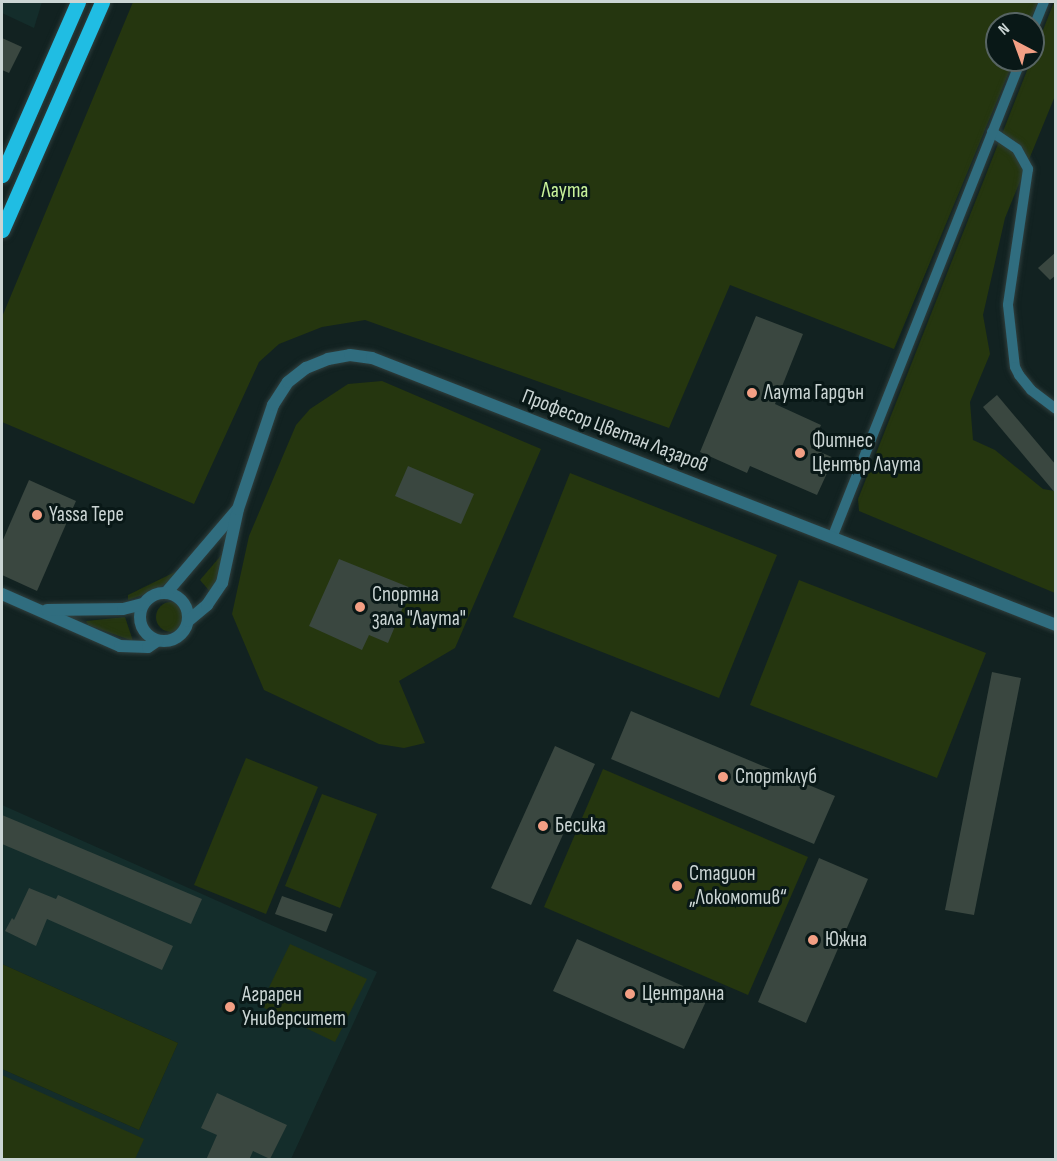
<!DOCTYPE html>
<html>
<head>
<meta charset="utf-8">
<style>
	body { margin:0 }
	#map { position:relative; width:1057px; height:1161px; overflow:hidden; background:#122221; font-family:"Sofia Sans Condensed",sans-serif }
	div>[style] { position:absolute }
	.built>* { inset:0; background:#142d2b }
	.green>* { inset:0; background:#25360f }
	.round { border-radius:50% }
	.building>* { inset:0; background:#3a4740 }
	.roads { filter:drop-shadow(0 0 2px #303f3e) drop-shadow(0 0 2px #303f3e) }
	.minor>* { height:10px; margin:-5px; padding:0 5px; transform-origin:5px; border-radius:5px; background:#306d7f }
	.tertiary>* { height:12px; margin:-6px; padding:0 6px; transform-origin:6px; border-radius:6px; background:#306d7f }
	.tertiary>.ring { margin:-6px; padding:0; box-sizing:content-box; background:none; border:12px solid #306d7f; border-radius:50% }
	.primary>* { height:15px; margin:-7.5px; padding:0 7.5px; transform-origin:7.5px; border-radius:7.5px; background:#20bde3 }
	.dots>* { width:16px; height:16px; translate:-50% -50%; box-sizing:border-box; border:3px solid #091817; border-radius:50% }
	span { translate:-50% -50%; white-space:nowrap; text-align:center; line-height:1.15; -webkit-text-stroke:6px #091817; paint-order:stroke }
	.park-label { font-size:21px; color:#c9f39b }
	.poi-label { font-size:21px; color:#cbd5d4 }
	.left { translate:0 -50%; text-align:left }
	.street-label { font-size:21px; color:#cbd5d4 }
	.frame { position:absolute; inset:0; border:3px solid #cbd5d4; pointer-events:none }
	.north { position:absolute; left:985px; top:12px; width:60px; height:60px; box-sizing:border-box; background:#091817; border:2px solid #576463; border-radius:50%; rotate:319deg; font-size:16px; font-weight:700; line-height:24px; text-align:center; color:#cbd5d4 }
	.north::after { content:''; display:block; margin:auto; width:21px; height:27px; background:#f39f84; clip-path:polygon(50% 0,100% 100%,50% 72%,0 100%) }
</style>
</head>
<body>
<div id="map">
	<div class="built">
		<i style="clip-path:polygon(2px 2px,42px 2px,34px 28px,2px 13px)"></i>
		<i style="clip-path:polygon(2px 805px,377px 972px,291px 1159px,2px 1160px,2px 1069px,139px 1130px,178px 1043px,2px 964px)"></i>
	</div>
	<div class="green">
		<i style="clip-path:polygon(133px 2px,1038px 2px,1029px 24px,997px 24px,997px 60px,1014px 60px,894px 349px,730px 285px,669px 428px,365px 320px,322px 327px,279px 344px,259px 362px,194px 504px,2px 422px,2px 317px)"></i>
		<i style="clip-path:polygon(1054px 2px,1055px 96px,1005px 218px,983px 315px,990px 354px,970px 402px,973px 440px,995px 450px,1043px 489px,1055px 491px,1055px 593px,859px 511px,858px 499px)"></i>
		<i style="clip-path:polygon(382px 381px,541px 449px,455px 648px,399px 681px,425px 743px,404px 748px,379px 744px,264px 690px,232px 614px,249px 536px,296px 425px,310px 409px,348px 384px)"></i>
		<i style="clip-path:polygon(570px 473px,777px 555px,719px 698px,513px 617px)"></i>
		<i style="clip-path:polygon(224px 552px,226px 554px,212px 594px,200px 580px)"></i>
		<i style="clip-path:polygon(175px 572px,180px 575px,152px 592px,128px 600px,128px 595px)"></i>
		<i style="clip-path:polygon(799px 580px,986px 653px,937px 778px,750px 705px)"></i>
		<i class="round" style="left:156px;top:602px;width:30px;height:30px"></i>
		<i style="clip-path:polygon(125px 617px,133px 641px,88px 625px,86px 621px)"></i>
		<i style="clip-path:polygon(246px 758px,318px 787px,266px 914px,194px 885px)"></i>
		<i style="clip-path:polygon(603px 769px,808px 857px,748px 995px,544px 907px)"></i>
		<i style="clip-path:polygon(322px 794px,377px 814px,340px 908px,285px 886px)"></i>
		<i style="clip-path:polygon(290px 944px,367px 979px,335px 1042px,260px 1006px)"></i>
		<i style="clip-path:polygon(2px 964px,178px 1043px,139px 1130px,2px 1069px)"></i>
		<i style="clip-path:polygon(2px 1075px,144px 1139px,135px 1159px,2px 1159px)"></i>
	</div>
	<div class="building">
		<i style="clip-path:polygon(2px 38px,22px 47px,9px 73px,2px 70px)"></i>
		<i style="clip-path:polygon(1056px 252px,1056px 275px,1050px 280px,1038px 268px)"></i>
		<i style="clip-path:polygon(756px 316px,803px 334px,775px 404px,821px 425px,811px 448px,834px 458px,817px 495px,750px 466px,747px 473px,700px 452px)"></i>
		<i style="clip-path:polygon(997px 395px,1056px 465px,1056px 494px,983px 407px)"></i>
		<i style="clip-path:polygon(408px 466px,474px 494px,461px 524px,395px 496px)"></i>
		<i style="clip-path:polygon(29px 480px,76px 501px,37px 591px,2px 575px,2px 542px)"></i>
		<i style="clip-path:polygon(339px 559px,411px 588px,388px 643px,369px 635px,362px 650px,309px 626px)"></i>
		<i style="clip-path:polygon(992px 672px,1021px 678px,974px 915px,945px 910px)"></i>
		<i style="clip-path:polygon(631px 711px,835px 796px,814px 844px,611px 759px)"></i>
		<i style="clip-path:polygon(555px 746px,595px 764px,531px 905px,491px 888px)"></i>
		<i style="clip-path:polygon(2px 815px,202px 899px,191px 924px,2px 844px)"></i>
		<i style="clip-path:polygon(819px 858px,868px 879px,806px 1023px,758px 1002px)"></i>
		<i style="clip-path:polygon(29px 888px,56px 899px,58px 895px,173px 946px,162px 970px,47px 919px,36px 946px,5px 931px,12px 918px,14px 920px)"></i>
		<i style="clip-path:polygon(282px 896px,333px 914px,326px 932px,275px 914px)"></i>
		<i style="clip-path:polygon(577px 939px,708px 997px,684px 1049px,553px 991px)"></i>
		<i style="clip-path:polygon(217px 1093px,287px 1125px,270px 1159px,253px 1151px,249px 1160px,206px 1160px,217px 1135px,201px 1128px)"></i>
	</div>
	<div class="roads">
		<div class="minor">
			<i style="left:1033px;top:29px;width:29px;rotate:-68deg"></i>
			<i style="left:992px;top:132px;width:30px;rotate:34deg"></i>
			<i style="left:1017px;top:149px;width:23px;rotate:61deg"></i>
			<i style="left:1028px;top:169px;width:137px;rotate:98.4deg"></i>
			<i style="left:1008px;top:305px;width:62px;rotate:83.6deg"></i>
			<i style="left:1015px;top:367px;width:9px;rotate:63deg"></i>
			<i style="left:1019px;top:375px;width:19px;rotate:51deg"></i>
			<i style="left:1031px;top:390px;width:31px;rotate:37deg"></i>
			<i style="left:832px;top:538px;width:514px;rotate:-68.43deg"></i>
		</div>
		<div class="tertiary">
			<i class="ring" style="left:140px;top:593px;width:36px;height:36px"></i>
			<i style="left:166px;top:593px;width:109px;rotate:-49.5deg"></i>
			<i style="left:2px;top:594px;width:129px;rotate:23.8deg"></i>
			<i style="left:120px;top:646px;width:28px;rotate:2deg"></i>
			<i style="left:148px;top:647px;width:11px;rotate:-34deg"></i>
			<i style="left:47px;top:610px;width:76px;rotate:-0.8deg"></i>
			<i style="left:123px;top:609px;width:21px;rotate:-14deg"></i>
			<i style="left:188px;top:621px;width:25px;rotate:-40deg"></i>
			<i style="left:207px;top:605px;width:27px;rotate:-56deg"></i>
			<i style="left:222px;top:583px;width:76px;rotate:-77.8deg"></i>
			<i style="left:238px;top:509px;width:110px;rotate:-71.4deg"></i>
			<i style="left:273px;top:405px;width:27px;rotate:-57deg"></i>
			<i style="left:288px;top:382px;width:23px;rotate:-38deg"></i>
			<i style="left:306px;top:368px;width:24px;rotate:-22deg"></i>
			<i style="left:328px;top:359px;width:22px;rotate:-10deg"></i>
			<i style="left:350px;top:355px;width:22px;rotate:8deg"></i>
			<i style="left:372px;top:358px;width:734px;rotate:21.32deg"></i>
		</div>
		<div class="primary">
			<i style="left:2px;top:175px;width:189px;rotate:-66.3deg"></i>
			<i style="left:2px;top:230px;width:249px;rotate:-66.3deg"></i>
		</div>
	</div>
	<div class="dots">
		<i style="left:752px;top:393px;background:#f39f84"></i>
		<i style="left:800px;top:453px;background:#f39f84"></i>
		<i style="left:37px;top:515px;background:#f39f84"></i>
		<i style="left:360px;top:607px;background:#f39f84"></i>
		<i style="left:723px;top:777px;background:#f39f84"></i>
		<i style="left:543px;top:826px;background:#f39f84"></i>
		<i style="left:677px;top:886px;background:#f39f84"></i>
		<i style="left:813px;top:940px;background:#f39f84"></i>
		<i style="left:630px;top:994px;background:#f39f84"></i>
		<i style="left:230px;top:1007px;background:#f39f84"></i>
	</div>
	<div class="park-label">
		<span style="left:565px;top:191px">Лаута</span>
	</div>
	<div class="poi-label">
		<span class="left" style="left:764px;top:393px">Лаута Гардън</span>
		<span class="left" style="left:812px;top:453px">Фитнес<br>Център Лаута</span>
		<span class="left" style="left:49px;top:515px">Yassa Tepe</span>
		<span class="left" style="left:372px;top:607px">Спортна<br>зала "Лаута"</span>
		<span class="left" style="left:735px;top:777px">Спортклуб</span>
		<span class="left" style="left:555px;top:826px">Бесика</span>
		<span class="left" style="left:689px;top:886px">Стадион<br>„Локомотив“</span>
		<span class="left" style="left:825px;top:940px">Южна</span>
		<span class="left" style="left:642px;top:994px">Централна</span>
		<span class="left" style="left:242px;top:1007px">Аграрен<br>Университет</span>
	</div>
	<div class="street-label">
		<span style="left:615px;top:431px;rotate:21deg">Професор Цветан Лазаров</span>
	</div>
	<div class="frame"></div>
	<div class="north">N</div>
</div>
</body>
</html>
